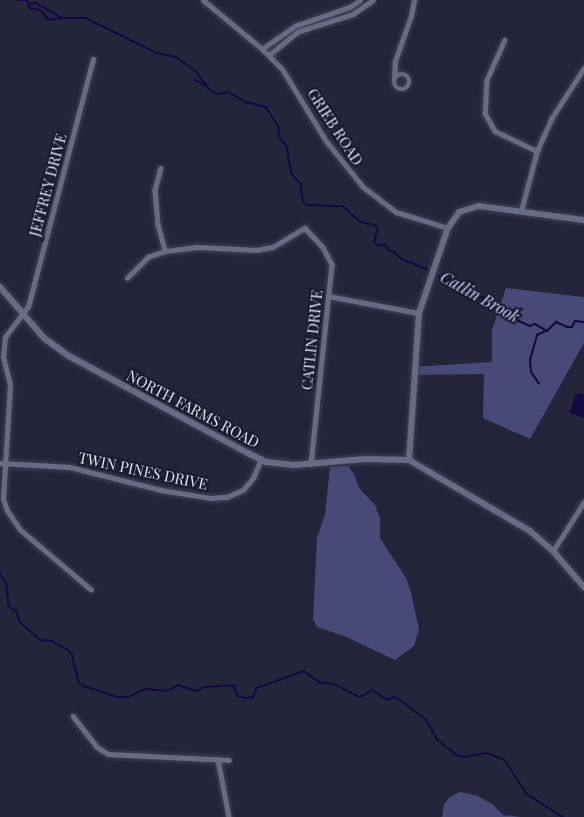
<!DOCTYPE html>
<html>
<head>
<meta charset="utf-8">
<style>
	body { margin:0 }
	#map { position:relative; width:584px; height:817px; overflow:hidden; background:#24253a; font-family:"Playfair Display",serif }
	div>[style] { position:absolute }
	.green>* { inset:0; background:#484976 }
	.water>* { inset:0; background:#130842 }
	.stream>* { height:1.5px; margin:-0.75px; padding:0 0.75px; transform-origin:0.75px; border-radius:0.75px; background:#130842 }
	.roads { filter:drop-shadow(0 0 2px #414153) drop-shadow(0 0 2px #414153) }
	.minor>* { height:4.5px; margin:-2.25px; padding:0 2.25px; transform-origin:2.25px; border-radius:2.25px; background:#696b84 }
	.minor>.ring { margin:-2.25px; padding:0; box-sizing:content-box; background:none; border:4.5px solid #696b84; border-radius:50% }
	.tertiary>* { height:5px; margin:-2.5px; padding:0 2.5px; transform-origin:2.5px; border-radius:2.5px; background:#696b84 }
	.secondary>* { height:6px; margin:-3px; padding:0 3px; transform-origin:3px; border-radius:3px; background:#696b84 }
	span { translate:-50% -50%; white-space:nowrap; text-align:center; line-height:1.15; -webkit-text-stroke:4.5px #1b1c30; paint-order:stroke }
	.street-label { font-size:15px; color:#e1e2f1 }
	.water-label { font-size:16px; color:#cacef4; font-style:italic }
</style>
</head>
<body>
<div id="map">
	<div class="green">
		<i style="clip-path:polygon(506px 288px,584px 297px,584px 343px,530px 439px,483px 418px,484px 374px,413px 375px,413px 367px,492px 362px,492px 330px)"></i>
		<i style="clip-path:polygon(348px 466px,354px 474px,359px 488px,375px 505px,380px 518px,380px 538px,406px 578px,411px 592px,419px 630px,414px 646px,395px 660px,344px 636px,317px 627px,313px 619px,317px 538px,325px 514px,330px 467px)"></i>
		<i style="clip-path:polygon(460px 792px,476px 795px,492px 804px,503px 815px,521px 817px,442px 817px,444px 804px,450px 797px)"></i>
	</div>
	<div class="water">
		<i style="clip-path:polygon(578px 393px,584px 395px,584px 418px,570px 413px,575px 395px)"></i>
	</div>
	<div class="stream">
		<i style="left:18px;top:0;width:7px"></i>
		<i style="left:27px;top:0;width:4px;rotate:63deg"></i>
		<i style="left:29px;top:4px;width:7px;rotate:-8deg"></i>
		<i style="left:36px;top:3px;width:30px;rotate:30deg"></i>
		<i style="left:62px;top:18px;width:24px"></i>
		<i style="left:86px;top:18px;width:79px;rotate:26.2deg"></i>
		<i style="left:157px;top:53px;width:19px;rotate:12deg"></i>
		<i style="left:176px;top:57px;width:24px;rotate:35deg"></i>
		<i style="left:196px;top:71px;width:22px;rotate:54deg"></i>
		<i style="left:209px;top:89px;width:9px;rotate:32deg"></i>
		<i style="left:217px;top:94px;width:11px;rotate:-10deg"></i>
		<i style="left:228px;top:92px;width:21px;rotate:29deg"></i>
		<i style="left:246px;top:102px;width:21px;rotate:14deg"></i>
		<i style="left:266px;top:107px;width:24px;rotate:57deg"></i>
		<i style="left:279px;top:127px;width:9px;rotate:90deg"></i>
		<i style="left:279px;top:136px;width:14px;rotate:54deg"></i>
		<i style="left:287px;top:147px;width:27px;rotate:80deg"></i>
		<i style="left:292px;top:174px;width:13px;rotate:48deg"></i>
		<i style="left:301px;top:184px;width:17px;rotate:83deg"></i>
		<i style="left:303px;top:201px;width:6px;rotate:45deg"></i>
		<i style="left:307px;top:205px;width:36px;rotate:2deg"></i>
		<i style="left:343px;top:206px;width:24px;rotate:42deg"></i>
		<i style="left:361px;top:222px;width:14px;rotate:12deg"></i>
		<i style="left:375px;top:225px;width:5px;rotate:53deg"></i>
		<i style="left:378px;top:229px;width:13px;rotate:103deg"></i>
		<i style="left:375px;top:242px;width:5px;rotate:53deg"></i>
		<i style="left:378px;top:246px;width:7px;rotate:-16deg"></i>
		<i style="left:385px;top:244px;width:9px;rotate:54deg"></i>
		<i style="left:390px;top:251px;width:3px"></i>
		<i style="left:393px;top:251px;width:12px;rotate:42deg"></i>
		<i style="left:402px;top:259px;width:31px;rotate:22deg"></i>
		<i style="left:29px;top:5px;width:3px;rotate:72deg"></i>
		<i style="left:30px;top:8px;width:10px;rotate:11deg"></i>
		<i style="left:40px;top:10px;width:13px;rotate:48deg"></i>
		<i style="left:49px;top:20px;width:12px;rotate:-9deg"></i>
		<i style="left:195px;top:80px;width:11px;rotate:27deg"></i>
		<i style="left:435px;top:274px;width:14px;rotate:30deg"></i>
		<i style="left:447px;top:281px;width:6px"></i>
		<i style="left:453px;top:281px;width:13px;rotate:42deg"></i>
		<i style="left:463px;top:290px;width:22px;rotate:21deg"></i>
		<i style="left:484px;top:298px;width:16px;rotate:43deg"></i>
		<i style="left:496px;top:309px;width:13px;rotate:4deg"></i>
		<i style="left:509px;top:310px;width:15px;rotate:48deg"></i>
		<i style="left:519px;top:321px;width:12px;rotate:24deg"></i>
		<i style="left:530px;top:326px;width:5px;rotate:-22deg"></i>
		<i style="left:535px;top:324px;width:14px;rotate:30deg"></i>
		<i style="left:547px;top:331px;width:13px;rotate:-45deg"></i>
		<i style="left:556px;top:322px;width:13px;rotate:23deg"></i>
		<i style="left:568px;top:327px;width:4px"></i>
		<i style="left:572px;top:327px;width:7px;rotate:-63deg"></i>
		<i style="left:575px;top:321px;width:9px;rotate:6deg"></i>
		<i style="left:539px;top:384px;width:14px;rotate:-124deg"></i>
		<i style="left:531px;top:372px;width:12px;rotate:-95deg"></i>
		<i style="left:530px;top:360px;width:26px;rotate:-74deg"></i>
		<i style="left:537px;top:335px;width:10px;rotate:-24deg"></i>
		<i style="left:0;top:573px;width:13px;rotate:58deg"></i>
		<i style="left:7px;top:584px;width:22px;rotate:85deg"></i>
		<i style="left:9px;top:606px;width:10px;rotate:37deg"></i>
		<i style="left:17px;top:612px;width:10px;rotate:73deg"></i>
		<i style="left:20px;top:622px;width:28px;rotate:41deg"></i>
		<i style="left:41px;top:640px;width:11px;rotate:5deg"></i>
		<i style="left:52px;top:641px;width:18px;rotate:29deg"></i>
		<i style="left:68px;top:650px;width:6px;rotate:45deg"></i>
		<i style="left:72px;top:654px;width:30px;rotate:76deg"></i>
		<i style="left:79px;top:683px;width:6px;rotate:31deg"></i>
		<i style="left:84px;top:686px;width:36px;rotate:18deg"></i>
		<i style="left:118px;top:697px;width:11px"></i>
		<i style="left:129px;top:697px;width:18px;rotate:-27deg"></i>
		<i style="left:145px;top:689px;width:23px;rotate:5deg"></i>
		<i style="left:168px;top:691px;width:12px;rotate:-31deg"></i>
		<i style="left:178px;top:685px;width:20px;rotate:18deg"></i>
		<i style="left:197px;top:691px;width:9px;rotate:-27deg"></i>
		<i style="left:205px;top:687px;width:29px;rotate:-4deg"></i>
		<i style="left:234px;top:685px;width:12px;rotate:70deg"></i>
		<i style="left:238px;top:696px;width:8px;rotate:14deg"></i>
		<i style="left:246px;top:698px;width:7px;rotate:-8deg"></i>
		<i style="left:253px;top:697px;width:10px;rotate:-66deg"></i>
		<i style="left:257px;top:688px;width:50px;rotate:-19.9deg"></i>
		<i style="left:304px;top:671px;width:19px;rotate:36deg"></i>
		<i style="left:319px;top:682px;width:15px;rotate:8deg"></i>
		<i style="left:334px;top:684px;width:29px;rotate:27deg"></i>
		<i style="left:360px;top:697px;width:15px;rotate:-28deg"></i>
		<i style="left:373px;top:690px;width:17px;rotate:36deg"></i>
		<i style="left:387px;top:700px;width:8px;rotate:-23deg"></i>
		<i style="left:394px;top:697px;width:5px;rotate:22deg"></i>
		<i style="left:399px;top:699px;width:34px;rotate:37deg"></i>
		<i style="left:426px;top:719px;width:23px;rotate:61deg"></i>
		<i style="left:437px;top:739px;width:26px;rotate:39deg"></i>
		<i style="left:457px;top:755px;width:8px;rotate:14deg"></i>
		<i style="left:465px;top:757px;width:22px;rotate:-10deg"></i>
		<i style="left:487px;top:753px;width:19px;rotate:21deg"></i>
		<i style="left:505px;top:760px;width:40px;rotate:57.1deg"></i>
		<i style="left:527px;top:794px;width:43px;rotate:32.6deg"></i>
	</div>
	<div class="roads">
		<div class="minor">
			<i style="left:505px;top:40px;width:44px;rotate:114.2deg"></i>
			<i style="left:487px;top:80px;width:33px;rotate:93deg"></i>
			<i style="left:485px;top:113px;width:21px;rotate:61deg"></i>
			<i style="left:495px;top:131px;width:47px;rotate:25.5deg"></i>
			<i style="left:262px;top:49px;width:40px;rotate:-34.9deg"></i>
			<i style="left:295px;top:26px;width:58px;rotate:-19.1deg"></i>
			<i style="left:350px;top:7px;width:12px;rotate:-35deg"></i>
			<i style="left:269px;top:55px;width:36px;rotate:-39deg"></i>
			<i style="left:297px;top:32px;width:59px;rotate:-17.8deg"></i>
			<i style="left:353px;top:14px;width:24px;rotate:-35deg"></i>
			<i class="ring" style="left:394px;top:74px;width:11.5px;height:11.5px"></i>
			<i style="left:394px;top:79px;width:18px;rotate:-87deg"></i>
			<i style="left:395px;top:61px;width:48px;rotate:-70.4deg"></i>
			<i style="left:411px;top:16px;width:16px;rotate:-79deg"></i>
			<i style="left:161px;top:168px;width:23px;rotate:105deg"></i>
			<i style="left:155px;top:190px;width:34px;rotate:85deg"></i>
			<i style="left:158px;top:224px;width:28px;rotate:75deg"></i>
			<i style="left:521px;top:211px;width:62px;rotate:-75.1deg"></i>
			<i style="left:537px;top:151px;width:35px;rotate:-66deg"></i>
			<i style="left:551px;top:119px;width:61px;rotate:-57.1deg"></i>
			<i style="left:127px;top:278px;width:30px;rotate:-45deg"></i>
			<i style="left:148px;top:257px;width:18px;rotate:-19deg"></i>
			<i style="left:165px;top:251px;width:33px;rotate:-7deg"></i>
			<i style="left:198px;top:247px;width:59px;rotate:2.9deg"></i>
			<i style="left:257px;top:250px;width:16px;rotate:-11deg"></i>
			<i style="left:273px;top:247px;width:37px;rotate:-31deg"></i>
			<i style="left:305px;top:228px;width:26px;rotate:47deg"></i>
			<i style="left:323px;top:247px;width:20px;rotate:63deg"></i>
			<i style="left:332px;top:265px;width:200px;rotate:96deg"></i>
			<i style="left:328px;top:296px;width:93px;rotate:10.6deg"></i>
			<i style="left:0;top:463px;width:70px;rotate:3.3deg"></i>
			<i style="left:70px;top:467px;width:94px;rotate:14.2deg"></i>
			<i style="left:161px;top:490px;width:51px;rotate:9.1deg"></i>
			<i style="left:211px;top:498px;width:16px;rotate:-4deg"></i>
			<i style="left:227px;top:497px;width:17px;rotate:-24deg"></i>
			<i style="left:243px;top:490px;width:16px;rotate:-50deg"></i>
			<i style="left:253px;top:478px;width:21px;rotate:-67deg"></i>
			<i style="left:553px;top:551px;width:58px;rotate:-57.7deg"></i>
			<i style="left:91px;top:590px;width:93px;rotate:-139.8deg"></i>
			<i style="left:20px;top:530px;width:23px;rotate:-124deg"></i>
			<i style="left:7px;top:511px;width:13px;rotate:-108deg"></i>
			<i style="left:3px;top:499px;width:114px;rotate:-86.5deg"></i>
			<i style="left:10px;top:385px;width:29px;rotate:-104deg"></i>
			<i style="left:3px;top:357px;width:20px;rotate:-84deg"></i>
			<i style="left:5px;top:337px;width:38px;rotate:-53deg"></i>
			<i style="left:28px;top:307px;width:256px;rotate:-75.3deg"></i>
			<i style="left:73px;top:716px;width:39px;rotate:52deg"></i>
			<i style="left:97px;top:747px;width:13px;rotate:32deg"></i>
			<i style="left:108px;top:754px;width:121px;rotate:2.8deg"></i>
			<i style="left:218px;top:759px;width:59px;rotate:79.3deg"></i>
		</div>
		<div class="tertiary">
			<i style="left:203px;top:0;width:77px;rotate:39.7deg"></i>
			<i style="left:262px;top:49px;width:28px;rotate:45deg"></i>
			<i style="left:282px;top:69px;width:84px;rotate:58.6deg"></i>
			<i style="left:326px;top:141px;width:59px;rotate:51.2deg"></i>
			<i style="left:363px;top:187px;width:41px;rotate:37.1deg"></i>
			<i style="left:396px;top:212px;width:54px;rotate:17.1deg"></i>
		</div>
		<div class="secondary">
			<i style="left:0;top:287px;width:67px;rotate:49.2deg"></i>
			<i style="left:44px;top:338px;width:31px;rotate:36deg"></i>
			<i style="left:69px;top:356px;width:204px;rotate:28.5deg"></i>
			<i style="left:248px;top:453px;width:20px;rotate:27deg"></i>
			<i style="left:266px;top:462px;width:28px;rotate:6deg"></i>
			<i style="left:294px;top:465px;width:72px;rotate:-4.8deg"></i>
			<i style="left:366px;top:459px;width:43px;rotate:1.3deg"></i>
			<i style="left:409px;top:460px;width:140px;rotate:30.4deg"></i>
			<i style="left:530px;top:531px;width:30px;rotate:41deg"></i>
			<i style="left:553px;top:551px;width:48px;rotate:49.3deg"></i>
			<i style="left:409px;top:460px;width:147px;rotate:-86.1deg"></i>
			<i style="left:419px;top:313px;width:90px;rotate:-71.2deg"></i>
			<i style="left:448px;top:228px;width:19px;rotate:-55deg"></i>
			<i style="left:459px;top:212px;width:21px;rotate:-17deg"></i>
			<i style="left:479px;top:206px;width:106px;rotate:7.6deg"></i>
		</div>
	</div>
	<div class="street-label">
		<span style="left:335px;top:127px;rotate:57deg">GRIEB ROAD</span>
		<span style="left:48px;top:185px;rotate:-75deg">JEFFREY DRIVE</span>
		<span style="left:312px;top:340px;rotate:-84deg">CATLIN DRIVE</span>
		<span style="left:193px;top:409px;rotate:28deg">NORTH FARMS ROAD</span>
		<span style="left:143px;top:471px;rotate:12deg">TWIN PINES DRIVE</span>
	</div>
	<div class="water-label">
		<span style="left:480px;top:297px;rotate:29deg">Catlin Brook</span>
	</div>
</div>
</body>
</html>
